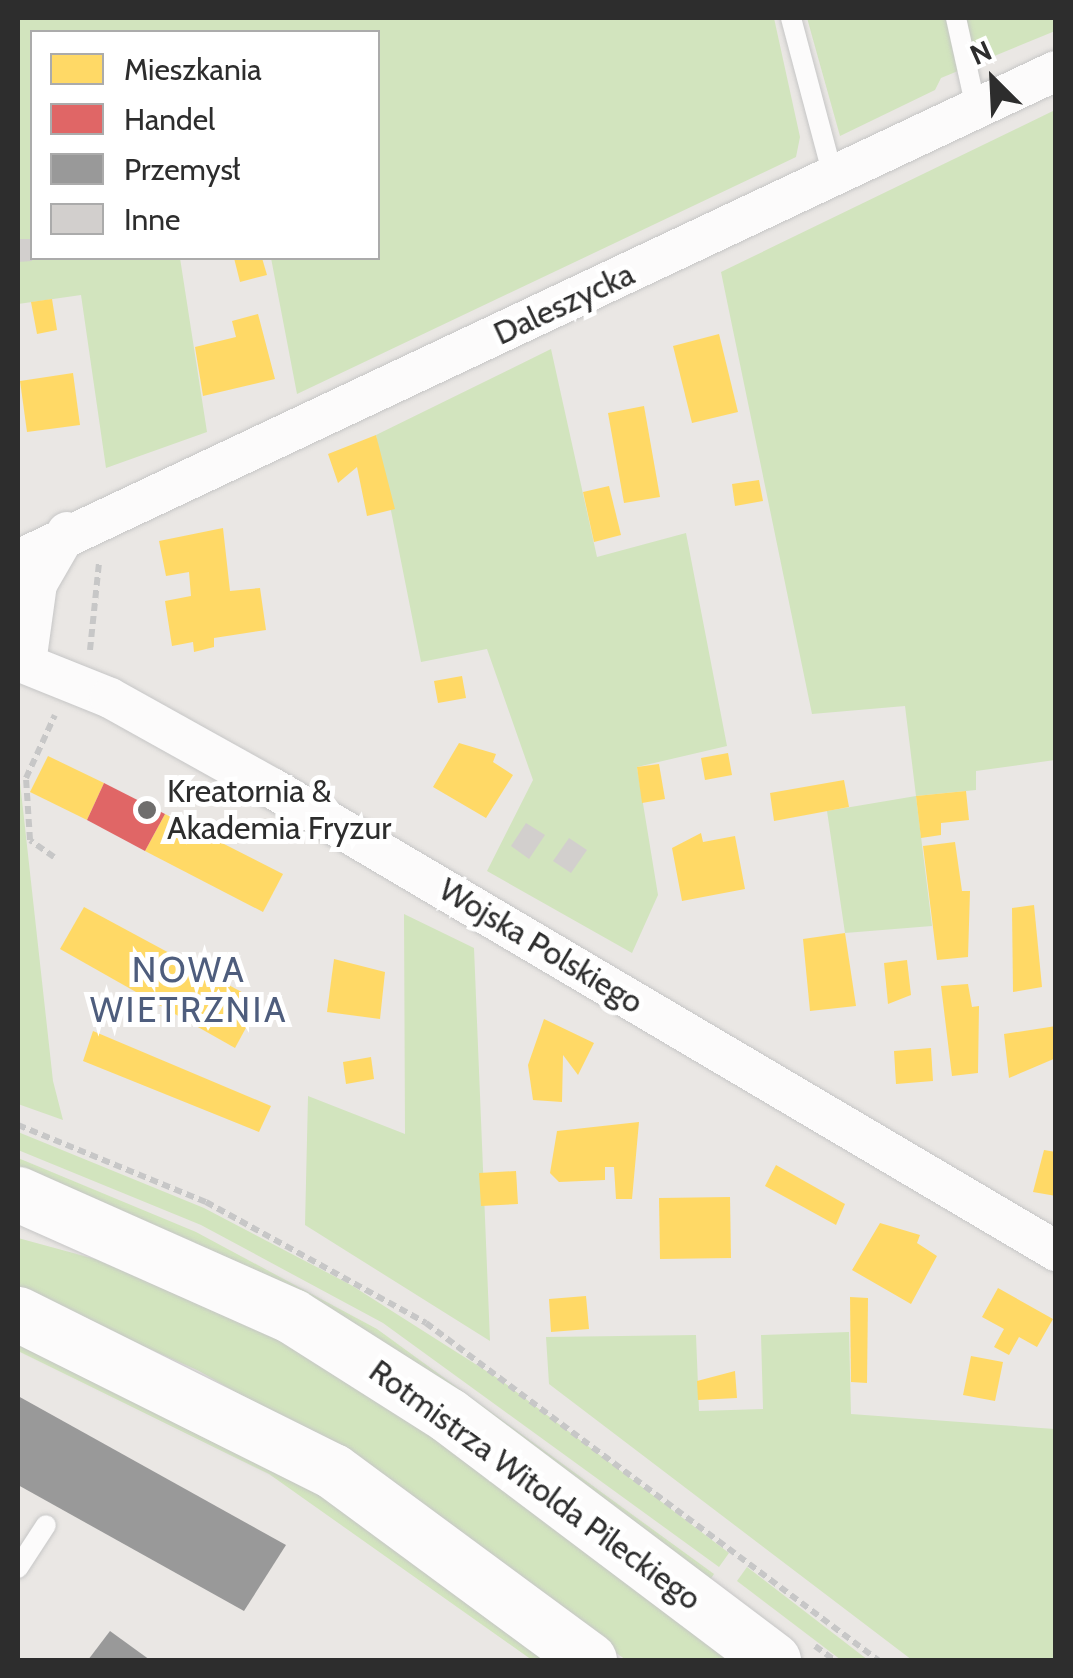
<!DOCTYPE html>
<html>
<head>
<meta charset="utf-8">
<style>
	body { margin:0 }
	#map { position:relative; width:1073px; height:1678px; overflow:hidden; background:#eae7e4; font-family:Cabin,sans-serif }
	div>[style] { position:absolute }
	.green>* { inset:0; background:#d2e4be }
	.homes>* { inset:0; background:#ffd966 }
	.shops>* { inset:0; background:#e06666 }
	.industry>* { inset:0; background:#999 }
	.building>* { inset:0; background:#d2cfcd }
	.path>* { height:6px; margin-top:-3px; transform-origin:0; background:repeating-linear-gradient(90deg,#c7c7c7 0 8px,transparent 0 13px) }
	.roads { filter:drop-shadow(0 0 2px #c6c6c6) drop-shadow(0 0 2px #c6c6c6) }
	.service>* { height:20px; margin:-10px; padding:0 10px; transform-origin:10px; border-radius:10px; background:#fcfbfb }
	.minor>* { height:40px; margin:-20px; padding:0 20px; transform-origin:20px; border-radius:20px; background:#fcfbfb }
	.secondary>* { height:55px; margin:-27.5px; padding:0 27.5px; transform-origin:27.5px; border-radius:27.5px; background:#fcfbfb }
	.dots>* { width:28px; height:28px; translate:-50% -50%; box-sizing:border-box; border:5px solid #fff; border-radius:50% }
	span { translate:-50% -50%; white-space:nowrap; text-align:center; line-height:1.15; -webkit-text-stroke:10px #fff; paint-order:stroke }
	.street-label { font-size:32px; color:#2d2d2d }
	.poi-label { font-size:32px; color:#2d2d2d }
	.left { translate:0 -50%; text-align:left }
	.neighbourhood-label { font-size:35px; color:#4e5d7d; letter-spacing:2.5px }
	.frame { position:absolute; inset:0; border:20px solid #2d2d2d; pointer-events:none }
	.legend { position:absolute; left:30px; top:30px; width:350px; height:230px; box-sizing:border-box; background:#fff; border:2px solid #ababab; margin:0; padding:12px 18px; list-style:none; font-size:30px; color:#2d2d2d }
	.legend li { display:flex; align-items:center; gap:20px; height:50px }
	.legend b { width:50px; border:2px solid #ababab }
	.north { position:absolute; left:943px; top:30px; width:100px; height:100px; -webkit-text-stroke:8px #fff; paint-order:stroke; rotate:336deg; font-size:28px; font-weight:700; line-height:40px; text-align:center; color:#2d2d2d }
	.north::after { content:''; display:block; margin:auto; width:35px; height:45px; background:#2d2d2d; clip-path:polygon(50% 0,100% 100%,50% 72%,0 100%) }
</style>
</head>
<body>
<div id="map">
	<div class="green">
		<i style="clip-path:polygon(18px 18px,774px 18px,800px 137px,796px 157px,297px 394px,271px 258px,378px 258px,378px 32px,32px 32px,32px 258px,180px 258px,207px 432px,106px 468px,81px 295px,18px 304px)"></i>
		<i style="clip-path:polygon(807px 18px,1055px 18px,1055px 31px,941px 78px,935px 90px,840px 136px)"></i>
		<i style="clip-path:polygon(1055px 110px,1055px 760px,976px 771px,976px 790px,916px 796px,932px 926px,845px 933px,827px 811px,916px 796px,905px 706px,812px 714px,721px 272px)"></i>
		<i style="clip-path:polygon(551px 349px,597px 557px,686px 533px,727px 746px,637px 767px,658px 895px,632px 953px,487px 871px,533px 780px,487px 649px,421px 662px,376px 435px)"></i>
		<i style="clip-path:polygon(18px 764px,53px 1081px,63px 1120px,18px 1104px)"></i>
		<i style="clip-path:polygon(404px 914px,474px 948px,490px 1341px,305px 1225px,308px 1096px,405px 1134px)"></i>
		<i style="clip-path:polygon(18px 1132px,204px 1208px,351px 1285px,502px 1381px,729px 1553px,719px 1567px,383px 1323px,201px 1225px,18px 1150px)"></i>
		<i style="clip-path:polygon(18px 1158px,196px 1232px,377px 1329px,714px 1574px,709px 1581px,18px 1171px)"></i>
		<i style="clip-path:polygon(18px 1238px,117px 1265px,245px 1320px,422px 1425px,735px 1660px,626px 1660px,338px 1451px,199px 1371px,18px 1290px)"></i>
		<i style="clip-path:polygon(849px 1332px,851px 1414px,1055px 1429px,1055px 1660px,912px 1660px,549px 1384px,546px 1337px,696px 1335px,699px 1411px,763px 1409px,761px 1335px)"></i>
		<i style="clip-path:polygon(18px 1339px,308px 1485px,549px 1660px,532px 1660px,269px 1474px,18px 1351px)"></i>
		<i style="clip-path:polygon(747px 1567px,868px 1660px,841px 1660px,737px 1581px)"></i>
	</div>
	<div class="homes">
		<i style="clip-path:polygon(234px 258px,262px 258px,267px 275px,240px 282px)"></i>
		<i style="clip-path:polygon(52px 299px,57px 330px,37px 334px,31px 302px)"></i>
		<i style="clip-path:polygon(258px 314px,275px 379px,203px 396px,195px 347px,236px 337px,232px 321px)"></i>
		<i style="clip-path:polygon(719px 334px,738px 412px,692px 423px,673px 346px)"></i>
		<i style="clip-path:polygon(73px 373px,80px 425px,27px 432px,20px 381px)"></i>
		<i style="clip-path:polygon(644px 406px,660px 497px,624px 503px,608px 413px)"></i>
		<i style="clip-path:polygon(376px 435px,395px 509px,367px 516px,357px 467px,338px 483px,328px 454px)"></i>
		<i style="clip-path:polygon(759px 480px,763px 501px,735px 506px,732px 484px)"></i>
		<i style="clip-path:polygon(609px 486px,621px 535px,594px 542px,583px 492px)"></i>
		<i style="clip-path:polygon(223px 528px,230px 591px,260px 588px,266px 630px,214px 638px,214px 647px,194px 652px,193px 642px,172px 646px,165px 601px,191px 596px,189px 572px,166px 576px,159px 541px)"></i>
		<i style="clip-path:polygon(462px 676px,466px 698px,438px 703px,434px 681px)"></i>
		<i style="clip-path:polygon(459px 743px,496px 754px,493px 762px,513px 775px,486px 818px,433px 787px)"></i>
		<i style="clip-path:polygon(728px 753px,732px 775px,705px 780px,701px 758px)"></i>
		<i style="clip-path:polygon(48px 756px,104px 783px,87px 820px,30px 792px)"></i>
		<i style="clip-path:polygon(659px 764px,665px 799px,642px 803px,637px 767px)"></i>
		<i style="clip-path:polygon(844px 780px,849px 807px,774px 821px,770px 793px)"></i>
		<i style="clip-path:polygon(966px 791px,969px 820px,941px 823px,941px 835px,921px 838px,916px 796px)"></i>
		<i style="clip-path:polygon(165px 814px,283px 874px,263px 912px,145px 851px)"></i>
		<i style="clip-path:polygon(701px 833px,703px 842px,735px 836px,745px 889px,682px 901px,672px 848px)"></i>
		<i style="clip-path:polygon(955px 842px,962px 891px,970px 891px,968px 957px,937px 960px,923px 846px)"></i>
		<i style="clip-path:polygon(1034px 905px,1042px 987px,1013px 992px,1012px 908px)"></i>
		<i style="clip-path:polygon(84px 907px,260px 1002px,235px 1048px,60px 949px)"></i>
		<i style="clip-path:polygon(845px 933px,856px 1006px,810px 1011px,803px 939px)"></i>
		<i style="clip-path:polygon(334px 959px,385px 972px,380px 1019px,327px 1012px)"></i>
		<i style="clip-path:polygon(907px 960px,911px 995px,888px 1004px,884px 963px)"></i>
		<i style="clip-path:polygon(968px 984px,972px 1007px,979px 1006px,978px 1073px,952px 1076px,941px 986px)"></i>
		<i style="clip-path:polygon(544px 1019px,594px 1043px,578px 1075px,563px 1055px,562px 1102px,533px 1100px,528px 1065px)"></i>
		<i style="clip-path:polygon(1056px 1026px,1056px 1058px,1009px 1078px,1004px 1034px)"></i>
		<i style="clip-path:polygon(93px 1031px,271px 1106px,259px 1132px,83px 1061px)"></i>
		<i style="clip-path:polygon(931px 1048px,933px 1081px,896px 1084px,894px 1051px)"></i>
		<i style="clip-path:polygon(371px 1057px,374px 1079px,346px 1084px,343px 1062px)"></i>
		<i style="clip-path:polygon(639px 1122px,632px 1199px,616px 1199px,614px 1167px,605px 1167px,605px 1180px,559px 1182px,550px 1173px,557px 1131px)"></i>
		<i style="clip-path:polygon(1044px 1150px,1056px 1152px,1056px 1196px,1033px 1192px)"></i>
		<i style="clip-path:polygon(776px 1165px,845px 1204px,836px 1225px,765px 1186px)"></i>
		<i style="clip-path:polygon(516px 1171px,518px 1204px,481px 1206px,479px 1173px)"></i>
		<i style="clip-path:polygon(730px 1197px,731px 1258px,660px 1259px,659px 1198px)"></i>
		<i style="clip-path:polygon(880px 1223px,920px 1235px,917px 1243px,937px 1256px,911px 1304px,852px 1270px)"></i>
		<i style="clip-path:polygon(998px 1288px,1053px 1319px,1037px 1347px,1019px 1337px,1009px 1355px,994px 1347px,1004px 1329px,982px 1317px)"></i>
		<i style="clip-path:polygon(586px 1296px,589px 1329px,551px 1332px,549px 1299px)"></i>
		<i style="clip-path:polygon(850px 1297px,868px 1298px,867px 1383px,851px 1382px)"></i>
		<i style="clip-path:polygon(971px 1356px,1003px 1362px,995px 1401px,963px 1395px)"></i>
		<i style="clip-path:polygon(735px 1371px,737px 1398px,698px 1400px,697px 1381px)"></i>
	</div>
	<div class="shops">
		<i style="clip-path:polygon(104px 783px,165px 814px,145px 851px,87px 820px)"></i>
	</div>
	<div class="industry">
		<i style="clip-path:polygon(18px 1396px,286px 1545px,244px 1611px,18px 1485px)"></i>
		<i style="clip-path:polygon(110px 1631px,150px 1660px,88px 1660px)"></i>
	</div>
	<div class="building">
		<i style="clip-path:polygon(18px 239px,31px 239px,32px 261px,18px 262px)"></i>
		<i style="clip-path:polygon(526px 823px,545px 835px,529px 859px,511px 846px)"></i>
		<i style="clip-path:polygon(569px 838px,587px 850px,571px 873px,553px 861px)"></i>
	</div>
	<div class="path">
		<i style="left:90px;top:650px;width:87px;rotate:-84.1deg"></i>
		<i style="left:54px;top:857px;width:29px;rotate:-145deg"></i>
		<i style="left:30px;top:840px;width:62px;rotate:-93.7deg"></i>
		<i style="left:26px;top:778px;width:69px;rotate:-65.3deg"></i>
		<i style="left:18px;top:1125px;width:203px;rotate:22.3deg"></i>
		<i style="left:206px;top:1202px;width:251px;rotate:28.8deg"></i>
		<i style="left:426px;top:1323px;width:564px;rotate:36.71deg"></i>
		<i style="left:815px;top:1646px;width:24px;rotate:36deg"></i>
	</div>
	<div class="roads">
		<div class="service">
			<i style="left:791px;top:18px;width:168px;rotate:75.1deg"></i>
			<i style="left:956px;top:18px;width:92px;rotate:77.5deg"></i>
			<i style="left:18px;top:1568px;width:51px;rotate:-56.9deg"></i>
		</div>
		<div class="minor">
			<i style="left:18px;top:560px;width:1147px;rotate:-25.23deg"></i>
			<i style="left:18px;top:661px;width:99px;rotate:21.9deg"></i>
			<i style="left:110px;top:698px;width:185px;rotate:29.1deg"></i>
			<i style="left:272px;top:788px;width:911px;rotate:30.56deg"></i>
			<i style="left:26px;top:663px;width:80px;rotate:-82.1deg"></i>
			<i style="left:37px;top:584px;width:60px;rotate:-60deg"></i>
		</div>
		<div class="secondary">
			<i style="left:18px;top:1194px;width:300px;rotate:24deg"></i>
			<i style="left:292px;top:1316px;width:185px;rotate:32.4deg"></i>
			<i style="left:448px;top:1415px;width:407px;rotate:37deg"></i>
			<i style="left:18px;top:1314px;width:352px;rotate:26.5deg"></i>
			<i style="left:333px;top:1471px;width:318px;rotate:36.4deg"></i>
		</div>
	</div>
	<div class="dots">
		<i style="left:147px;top:810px;background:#6f6e6d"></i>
	</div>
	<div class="street-label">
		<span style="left:564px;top:304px;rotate:-25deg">Daleszycka</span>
		<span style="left:541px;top:946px;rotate:31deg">Wojska Polskiego</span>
		<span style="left:535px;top:1485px;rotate:36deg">Rotmistrza Witolda Pileckiego</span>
	</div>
	<div class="poi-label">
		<span class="left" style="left:167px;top:810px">Kreatornia &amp;<br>Akademia Fryzur</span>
	</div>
	<div class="neighbourhood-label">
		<span style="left:189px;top:990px">NOWA<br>WIETRZNIA</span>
	</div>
	<div class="frame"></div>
	<ul class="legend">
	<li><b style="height:28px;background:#ffd966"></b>Mieszkania</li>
	<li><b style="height:28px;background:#e06666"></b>Handel</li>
	<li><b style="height:28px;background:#999"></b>Przemysł</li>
	<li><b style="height:28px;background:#d2cfcd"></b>Inne</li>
	</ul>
	<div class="north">N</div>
</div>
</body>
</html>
